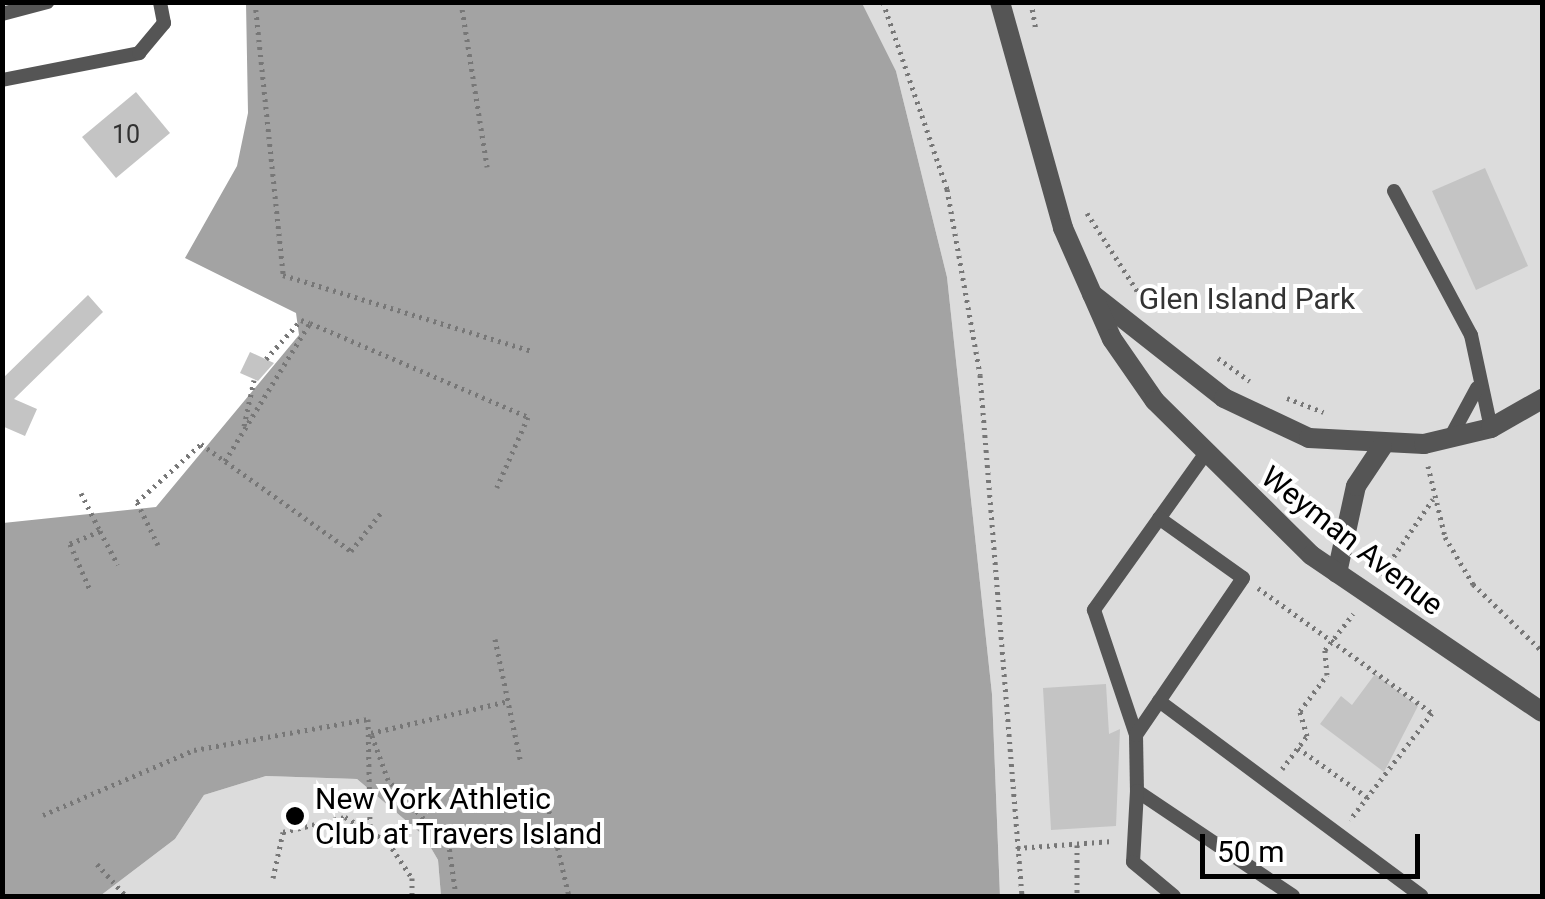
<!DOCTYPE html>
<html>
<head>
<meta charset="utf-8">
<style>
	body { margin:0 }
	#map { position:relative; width:1545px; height:899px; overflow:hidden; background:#fff; font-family:Roboto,sans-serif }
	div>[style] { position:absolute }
	.green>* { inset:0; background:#dcdcdc }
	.water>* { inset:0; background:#a3a3a3 }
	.building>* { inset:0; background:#c4c4c4 }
	.path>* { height:5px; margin-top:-2.5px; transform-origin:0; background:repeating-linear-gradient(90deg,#777 0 2.5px,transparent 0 7.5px) }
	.service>* { height:14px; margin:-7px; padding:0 7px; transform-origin:7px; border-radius:7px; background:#555 }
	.minor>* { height:20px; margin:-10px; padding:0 10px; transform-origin:10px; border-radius:10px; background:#555 }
	.tertiary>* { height:20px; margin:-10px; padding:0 10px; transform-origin:10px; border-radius:10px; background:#555 }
	.dots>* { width:28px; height:28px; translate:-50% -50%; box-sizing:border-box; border:5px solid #fff; border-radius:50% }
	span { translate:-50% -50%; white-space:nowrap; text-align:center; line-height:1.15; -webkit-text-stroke:8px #fff; paint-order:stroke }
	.number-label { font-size:25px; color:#313131 }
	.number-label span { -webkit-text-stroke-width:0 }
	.park-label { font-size:30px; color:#333 }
	.street-label { font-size:30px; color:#000 }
	.poi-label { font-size:30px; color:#000 }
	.left { translate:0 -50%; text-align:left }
	.frame { position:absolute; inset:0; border:5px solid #000; pointer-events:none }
	.scale { position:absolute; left:1200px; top:834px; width:220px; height:45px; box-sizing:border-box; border:5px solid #000; border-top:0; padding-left:12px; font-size:30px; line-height:35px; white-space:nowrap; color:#000; -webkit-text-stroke:8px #fff; paint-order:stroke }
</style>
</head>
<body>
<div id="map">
	<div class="green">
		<i style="clip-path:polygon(862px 3px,1542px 3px,1542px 896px,1000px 896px,992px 694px,947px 277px,896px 71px)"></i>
		<i style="clip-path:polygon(266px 776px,357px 779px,424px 836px,438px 860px,441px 896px,100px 896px,175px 839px,204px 795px)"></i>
	</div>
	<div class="water">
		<i style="clip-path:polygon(246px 3px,862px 3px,896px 71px,947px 277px,992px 694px,1000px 896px,441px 896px,438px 860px,424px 836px,357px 779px,266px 776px,204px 795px,175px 839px,100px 896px,3px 896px,3px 523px,156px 507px,299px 335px,296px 313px,185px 258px,237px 166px,248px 113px)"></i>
	</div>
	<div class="building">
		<i style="clip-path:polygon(136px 92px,170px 133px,116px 178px,82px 137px)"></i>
		<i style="clip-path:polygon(1485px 168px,1528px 266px,1476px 290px,1432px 191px)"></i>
		<i style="clip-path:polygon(88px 295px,103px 312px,14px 399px,37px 409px,25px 436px,2px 426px,2px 379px)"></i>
		<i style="clip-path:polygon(250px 352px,274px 363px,258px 381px,240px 373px)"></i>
		<i style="clip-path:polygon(1375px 674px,1418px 706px,1384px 772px,1320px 724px,1341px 696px,1352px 705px)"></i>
		<i style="clip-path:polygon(1106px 684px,1109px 734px,1120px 729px,1116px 826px,1051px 830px,1043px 688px)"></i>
	</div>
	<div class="path">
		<i style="left:255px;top:2px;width:274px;rotate:84.1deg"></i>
		<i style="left:283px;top:275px;width:259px;rotate:17deg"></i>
		<i style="left:461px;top:2px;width:167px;rotate:81deg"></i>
		<i style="left:883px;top:2px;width:198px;rotate:71.1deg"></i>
		<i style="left:947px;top:189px;width:189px;rotate:79.9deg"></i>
		<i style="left:980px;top:375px;width:523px;rotate:85.39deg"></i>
		<i style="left:1031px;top:2px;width:27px;rotate:80deg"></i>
		<i style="left:1087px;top:213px;width:103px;rotate:57.2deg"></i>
		<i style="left:1218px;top:358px;width:39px;rotate:36deg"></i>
		<i style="left:266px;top:359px;width:52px;rotate:-48.1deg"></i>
		<i style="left:301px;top:320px;width:9px;rotate:18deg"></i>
		<i style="left:1287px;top:398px;width:39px;rotate:21deg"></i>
		<i style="left:244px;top:426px;width:47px;rotate:-77.7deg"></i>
		<i style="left:225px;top:461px;width:162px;rotate:-58.4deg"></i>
		<i style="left:310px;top:323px;width:237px;rotate:23.3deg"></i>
		<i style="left:528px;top:417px;width:77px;rotate:113.9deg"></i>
		<i style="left:1428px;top:466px;width:73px;rotate:76.5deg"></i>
		<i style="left:1445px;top:537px;width:55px;rotate:59.2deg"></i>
		<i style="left:1473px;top:584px;width:96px;rotate:44.2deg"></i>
		<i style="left:81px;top:493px;width:42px;rotate:63.4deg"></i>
		<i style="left:100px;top:531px;width:33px;rotate:157deg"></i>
		<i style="left:70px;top:544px;width:50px;rotate:66.5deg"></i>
		<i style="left:100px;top:531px;width:38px;rotate:62deg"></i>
		<i style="left:158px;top:545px;width:48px;rotate:-116deg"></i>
		<i style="left:137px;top:502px;width:86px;rotate:-42.2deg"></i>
		<i style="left:201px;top:444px;width:184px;rotate:35.5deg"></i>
		<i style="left:351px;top:551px;width:52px;rotate:-52deg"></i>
		<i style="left:1381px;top:575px;width:92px;rotate:-55.6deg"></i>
		<i style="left:1258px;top:588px;width:214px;rotate:35.7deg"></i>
		<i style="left:1432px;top:713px;width:135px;rotate:127.5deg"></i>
		<i style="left:495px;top:639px;width:123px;rotate:78.2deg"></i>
		<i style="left:1298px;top:748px;width:85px;rotate:35.4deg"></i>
		<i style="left:1282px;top:769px;width:41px;rotate:-52.9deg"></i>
		<i style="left:1307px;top:736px;width:26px;rotate:-106deg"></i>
		<i style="left:1300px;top:711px;width:45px;rotate:-53.1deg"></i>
		<i style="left:1327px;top:675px;width:25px;rotate:-95deg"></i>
		<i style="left:1325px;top:650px;width:46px;rotate:-52.1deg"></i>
		<i style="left:549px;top:811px;width:87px;rotate:76.8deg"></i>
		<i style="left:43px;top:815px;width:164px;rotate:-23.3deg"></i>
		<i style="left:194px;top:750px;width:177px;rotate:-10.1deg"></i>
		<i style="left:368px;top:719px;width:109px;rotate:88.9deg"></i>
		<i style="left:1077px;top:845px;width:51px;rotate:90deg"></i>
		<i style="left:1017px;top:848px;width:96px;rotate:-4.2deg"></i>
		<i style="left:97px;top:864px;width:43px;rotate:47.8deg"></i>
		<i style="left:273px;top:878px;width:47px;rotate:-77.7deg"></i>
		<i style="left:283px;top:832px;width:64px;rotate:-13.6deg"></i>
		<i style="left:345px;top:817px;width:50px;rotate:30.2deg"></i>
		<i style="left:388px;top:842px;width:43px;rotate:56.3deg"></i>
		<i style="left:412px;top:878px;width:18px;rotate:90deg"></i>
		<i style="left:456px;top:896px;width:50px;rotate:-98deg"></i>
		<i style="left:449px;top:846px;width:90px;rotate:-132.7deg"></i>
		<i style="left:388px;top:780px;width:50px;rotate:-109.9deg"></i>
		<i style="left:371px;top:733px;width:141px;rotate:-13.1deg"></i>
	</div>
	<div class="service">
		<i style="left:2px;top:14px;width:47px;rotate:-14.9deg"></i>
		<i style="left:2px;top:80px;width:140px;rotate:-11.1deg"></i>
		<i style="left:139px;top:53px;width:39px;rotate:-50deg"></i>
		<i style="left:164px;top:23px;width:21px;rotate:-101deg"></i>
		<i style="left:1394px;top:191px;width:163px;rotate:61.9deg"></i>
		<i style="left:1471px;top:335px;width:95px;rotate:77.9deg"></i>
		<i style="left:1450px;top:438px;width:57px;rotate:-61.6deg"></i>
		<i style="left:1203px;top:457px;width:188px;rotate:125.5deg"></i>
		<i style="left:1094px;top:610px;width:132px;rotate:71.4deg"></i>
		<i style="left:1136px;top:735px;width:56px;rotate:89deg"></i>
		<i style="left:1137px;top:791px;width:188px;rotate:33.9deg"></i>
		<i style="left:1159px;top:701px;width:327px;rotate:36.6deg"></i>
		<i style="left:1136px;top:735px;width:190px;rotate:-55.7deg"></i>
		<i style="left:1243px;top:578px;width:103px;rotate:-144.5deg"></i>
		<i style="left:1137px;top:791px;width:71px;rotate:93.2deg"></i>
		<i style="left:1133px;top:862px;width:53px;rotate:39.7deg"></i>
	</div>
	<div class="minor">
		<i style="left:1092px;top:294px;width:168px;rotate:38.2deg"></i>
		<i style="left:1224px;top:398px;width:94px;rotate:25.2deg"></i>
		<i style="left:1309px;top:438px;width:115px;rotate:3deg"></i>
		<i style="left:1424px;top:444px;width:69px;rotate:-13.4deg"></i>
		<i style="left:1491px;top:428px;width:59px;rotate:-29.6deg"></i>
		<i style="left:1337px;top:573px;width:89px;rotate:-77.7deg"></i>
		<i style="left:1356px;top:486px;width:47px;rotate:-56.3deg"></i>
	</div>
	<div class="tertiary">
		<i style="left:1000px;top:2px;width:235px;rotate:74.4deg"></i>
		<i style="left:1063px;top:228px;width:121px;rotate:66.2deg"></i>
		<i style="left:1112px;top:339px;width:75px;rotate:55.3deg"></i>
		<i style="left:1155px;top:401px;width:219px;rotate:44.6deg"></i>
		<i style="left:1311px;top:555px;width:279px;rotate:34.2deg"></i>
	</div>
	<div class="dots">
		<i style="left:295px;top:816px;background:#000"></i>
	</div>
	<div class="number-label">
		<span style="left:126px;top:135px">10</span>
	</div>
	<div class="park-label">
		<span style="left:1247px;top:299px">Glen Island Park</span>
	</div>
	<div class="street-label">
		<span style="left:1352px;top:541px;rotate:38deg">Weyman Avenue</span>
	</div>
	<div class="poi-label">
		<span class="left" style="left:315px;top:816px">New York Athletic<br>Club at Travers Island</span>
	</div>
	<div class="frame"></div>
	<div class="scale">50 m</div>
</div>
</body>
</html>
